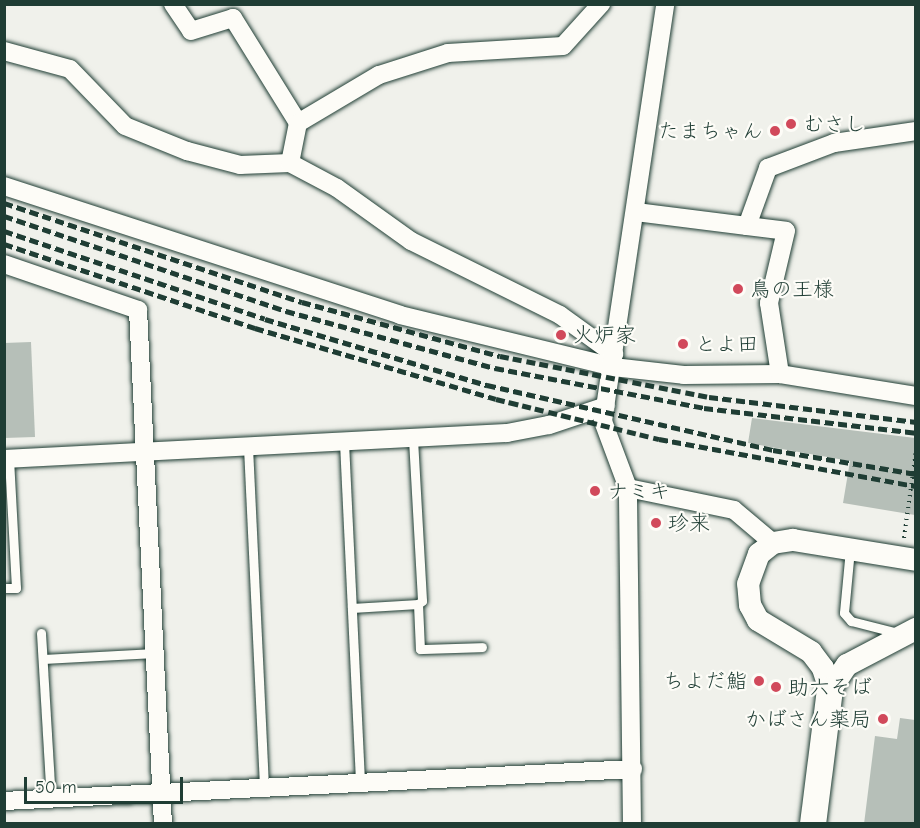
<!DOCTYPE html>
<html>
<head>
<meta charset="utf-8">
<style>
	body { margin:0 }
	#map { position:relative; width:920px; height:828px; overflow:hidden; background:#f0f1eb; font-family:"Comic Neue","Klee One",sans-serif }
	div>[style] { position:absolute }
	.building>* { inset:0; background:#b6bfb8 }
	.path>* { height:4px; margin-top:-2px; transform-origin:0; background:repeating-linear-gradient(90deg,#1f3d34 0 1.5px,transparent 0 6px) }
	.roads { filter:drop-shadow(0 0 2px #1f3d34) drop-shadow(0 0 2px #1f3d34) }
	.service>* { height:9px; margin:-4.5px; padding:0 4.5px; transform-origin:4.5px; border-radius:4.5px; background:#fdfcf7 }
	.minor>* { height:18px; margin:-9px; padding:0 9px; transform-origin:9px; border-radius:9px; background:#fdfcf7 }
	.tertiary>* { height:22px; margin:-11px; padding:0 11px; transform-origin:11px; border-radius:11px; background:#fdfcf7 }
	.secondary>* { height:26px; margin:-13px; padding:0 13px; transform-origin:13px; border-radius:13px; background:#fdfcf7 }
	.rail>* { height:4.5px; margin-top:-2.25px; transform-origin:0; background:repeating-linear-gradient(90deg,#1f3d34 0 9px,transparent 0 13.5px) }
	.dots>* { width:16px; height:16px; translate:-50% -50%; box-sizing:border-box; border:3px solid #fdfcf7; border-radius:50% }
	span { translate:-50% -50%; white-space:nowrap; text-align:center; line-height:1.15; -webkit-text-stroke:4.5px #fdfcf7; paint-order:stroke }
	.poi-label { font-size:21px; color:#1f3d34 }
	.left { translate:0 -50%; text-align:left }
	.right { translate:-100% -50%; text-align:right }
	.frame { position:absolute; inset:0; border:6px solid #1f3d34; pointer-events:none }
	.scale { position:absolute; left:24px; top:777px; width:159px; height:27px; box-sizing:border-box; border:3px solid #1f3d34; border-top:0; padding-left:8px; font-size:18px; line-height:21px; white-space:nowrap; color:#1f3d34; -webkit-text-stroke:4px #fdfcf7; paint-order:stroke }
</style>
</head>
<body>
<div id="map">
	<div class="building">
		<i style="clip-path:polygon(31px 342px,35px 437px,4px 438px,4px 343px)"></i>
		<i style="clip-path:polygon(752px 418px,915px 438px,915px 515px,843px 503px,850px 461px,748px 443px)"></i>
		<i style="clip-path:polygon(900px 718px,915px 720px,915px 824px,864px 824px,875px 736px,897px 739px)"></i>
	</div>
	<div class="path">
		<i style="left:904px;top:538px;width:89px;rotate:-82.2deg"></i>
	</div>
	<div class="roads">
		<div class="service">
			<i style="left:413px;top:439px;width:162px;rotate:86.8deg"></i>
			<i style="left:422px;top:601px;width:5px;rotate:143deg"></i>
			<i style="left:418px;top:604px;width:45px;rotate:87.5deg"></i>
			<i style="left:420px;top:649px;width:62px;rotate:-1.8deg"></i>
			<i style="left:344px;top:442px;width:340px;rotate:87.3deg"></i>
			<i style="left:248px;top:447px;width:341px;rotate:87.3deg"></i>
			<i style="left:850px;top:549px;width:64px;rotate:95.4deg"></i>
			<i style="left:844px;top:613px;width:11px;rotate:49deg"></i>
			<i style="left:851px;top:621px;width:49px;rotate:14.3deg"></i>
			<i style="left:4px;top:588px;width:12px"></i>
			<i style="left:16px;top:588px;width:129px;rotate:-93.1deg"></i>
			<i style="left:352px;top:608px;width:66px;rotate:-3.5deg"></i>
			<i style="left:41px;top:633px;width:166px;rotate:86.6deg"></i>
			<i style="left:43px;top:659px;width:112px;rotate:-3.1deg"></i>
		</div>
		<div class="minor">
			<i style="left:173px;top:4px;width:32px;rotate:56deg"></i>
			<i style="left:191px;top:31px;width:44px;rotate:-17.2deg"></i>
			<i style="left:233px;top:18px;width:123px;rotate:58.2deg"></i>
			<i style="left:4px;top:51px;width:68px;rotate:15.3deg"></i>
			<i style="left:70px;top:69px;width:79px;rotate:46deg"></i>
			<i style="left:125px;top:126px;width:67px;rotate:22deg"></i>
			<i style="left:187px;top:151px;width:55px;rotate:14.8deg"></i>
			<i style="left:240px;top:165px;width:50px;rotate:-2.3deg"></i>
			<i style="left:290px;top:163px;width:53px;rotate:28deg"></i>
			<i style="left:337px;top:188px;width:91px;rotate:35.6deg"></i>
			<i style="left:411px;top:241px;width:166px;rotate:26.4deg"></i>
			<i style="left:560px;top:315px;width:67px;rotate:35.8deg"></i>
			<i style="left:290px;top:163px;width:41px;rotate:-78.7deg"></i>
			<i style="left:298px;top:123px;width:94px;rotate:-30.7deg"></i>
			<i style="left:379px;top:75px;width:72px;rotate:-17.7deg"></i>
			<i style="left:448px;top:53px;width:115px;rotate:-3.5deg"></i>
			<i style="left:563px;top:46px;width:57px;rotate:-47.9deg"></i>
			<i style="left:4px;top:186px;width:416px;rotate:18deg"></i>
			<i style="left:400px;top:315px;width:219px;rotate:13.7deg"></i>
			<i style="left:613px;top:367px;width:71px;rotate:6.4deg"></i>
			<i style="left:684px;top:375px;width:96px;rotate:-0.6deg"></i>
			<i style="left:780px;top:374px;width:138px;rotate:9.2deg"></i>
			<i style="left:636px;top:212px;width:112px;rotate:7.2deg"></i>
			<i style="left:747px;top:226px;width:62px;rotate:-70.1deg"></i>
			<i style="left:768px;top:168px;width:71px;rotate:-20.7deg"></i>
			<i style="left:834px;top:143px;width:83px;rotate:-8.3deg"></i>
			<i style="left:747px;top:226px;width:39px;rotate:7deg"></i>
			<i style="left:786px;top:231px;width:74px;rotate:103.3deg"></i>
			<i style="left:769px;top:303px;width:72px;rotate:81.2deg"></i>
			<i style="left:4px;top:264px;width:142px;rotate:18.9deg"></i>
			<i style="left:138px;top:310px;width:515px;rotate:87.22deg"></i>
			<i style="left:4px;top:459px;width:504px;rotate:-2.96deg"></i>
			<i style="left:507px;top:433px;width:43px;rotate:-10.8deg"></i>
			<i style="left:549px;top:425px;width:60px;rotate:-18.4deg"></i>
			<i style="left:628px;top:488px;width:108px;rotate:11.7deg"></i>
			<i style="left:734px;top:510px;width:51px;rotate:40.2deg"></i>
			<i style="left:4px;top:801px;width:630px;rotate:-2.91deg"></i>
			<i style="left:632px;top:824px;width:336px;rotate:-90.7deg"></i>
			<i style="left:628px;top:488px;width:72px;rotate:-110.5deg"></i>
			<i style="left:603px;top:421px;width:422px;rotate:-81.5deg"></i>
		</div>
		<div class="tertiary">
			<i style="left:830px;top:690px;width:23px;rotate:-108deg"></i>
			<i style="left:823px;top:668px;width:20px;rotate:-127deg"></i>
			<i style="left:811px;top:652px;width:62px;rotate:-148.9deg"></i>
			<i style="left:758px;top:620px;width:17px;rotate:-118deg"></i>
			<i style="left:750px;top:605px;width:21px;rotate:-95deg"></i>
			<i style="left:748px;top:584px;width:32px;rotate:-70deg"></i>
			<i style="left:759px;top:554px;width:18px;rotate:-38deg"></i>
			<i style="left:773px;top:543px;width:20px;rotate:-9deg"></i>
			<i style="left:793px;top:540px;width:125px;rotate:9.2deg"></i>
			<i style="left:830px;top:690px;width:30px;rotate:-56deg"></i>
			<i style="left:847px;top:665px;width:78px;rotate:-27.6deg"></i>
		</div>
		<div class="secondary">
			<i style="left:813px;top:824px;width:135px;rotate:-82.8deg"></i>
		</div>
	</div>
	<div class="rail">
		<i style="left:4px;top:203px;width:314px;rotate:18.4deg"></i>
		<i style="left:302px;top:302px;width:205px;rotate:15.3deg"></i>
		<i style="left:500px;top:356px;width:213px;rotate:11.1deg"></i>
		<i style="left:709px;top:397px;width:209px;rotate:6.9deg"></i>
		<i style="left:4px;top:216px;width:298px;rotate:18.6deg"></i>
		<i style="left:286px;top:311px;width:217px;rotate:15.3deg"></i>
		<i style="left:495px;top:368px;width:213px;rotate:10.8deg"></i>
		<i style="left:704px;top:408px;width:213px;rotate:6.7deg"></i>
		<i style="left:4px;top:231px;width:275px;rotate:18.6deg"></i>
		<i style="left:265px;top:319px;width:232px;rotate:16.6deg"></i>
		<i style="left:487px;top:385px;width:293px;rotate:12.8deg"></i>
		<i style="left:773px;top:450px;width:145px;rotate:9.5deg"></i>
		<i style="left:4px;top:244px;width:265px;rotate:18.5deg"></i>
		<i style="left:255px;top:328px;width:251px;rotate:16.4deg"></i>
		<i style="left:496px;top:399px;width:168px;rotate:13.8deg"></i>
		<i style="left:659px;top:439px;width:261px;rotate:10.4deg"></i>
	</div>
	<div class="dots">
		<i style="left:791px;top:124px;background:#d1495b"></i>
		<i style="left:775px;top:131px;background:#d1495b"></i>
		<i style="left:738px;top:289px;background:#d1495b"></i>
		<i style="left:561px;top:335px;background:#d1495b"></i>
		<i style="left:683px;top:344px;background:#d1495b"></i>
		<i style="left:595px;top:491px;background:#d1495b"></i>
		<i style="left:656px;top:523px;background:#d1495b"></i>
		<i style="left:759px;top:681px;background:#d1495b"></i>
		<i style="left:776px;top:687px;background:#d1495b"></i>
		<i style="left:883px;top:719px;background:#d1495b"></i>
	</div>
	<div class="poi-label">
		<span class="left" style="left:803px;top:124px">むさし</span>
		<span class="right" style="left:763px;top:131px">たまちゃん</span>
		<span class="left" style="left:750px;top:289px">鳥の王様</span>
		<span class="left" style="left:573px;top:335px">火炉家</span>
		<span class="left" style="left:695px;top:344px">とよ田</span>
		<span class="left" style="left:607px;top:491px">ナミキ</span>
		<span class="left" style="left:668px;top:523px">珍来</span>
		<span class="right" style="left:747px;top:681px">ちよだ鮨</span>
		<span class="left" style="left:788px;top:687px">助六そば</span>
		<span class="right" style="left:871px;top:719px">かばさん薬局</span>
	</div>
	<div class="frame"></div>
	<div class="scale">50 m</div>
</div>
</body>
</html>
